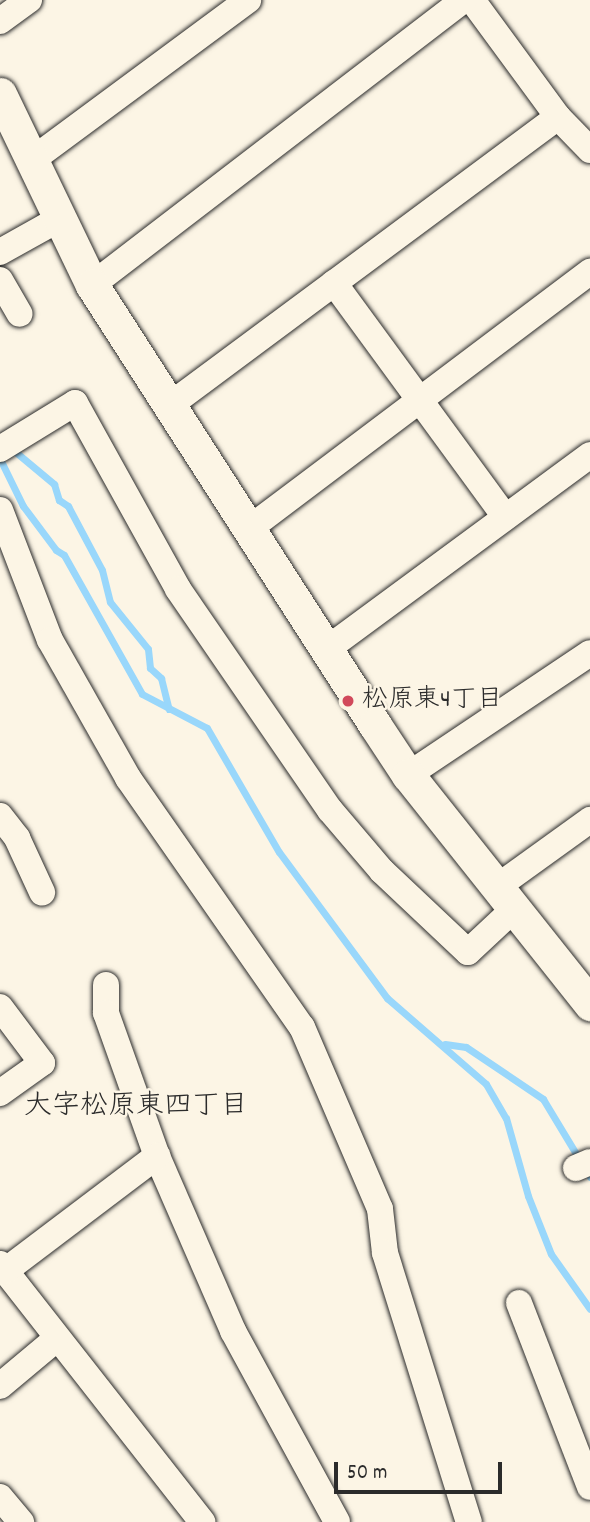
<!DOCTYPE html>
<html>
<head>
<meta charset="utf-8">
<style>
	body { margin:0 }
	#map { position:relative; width:590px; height:1522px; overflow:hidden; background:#fcf5e5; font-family:Dekko,"Klee One",sans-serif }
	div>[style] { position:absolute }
	.stream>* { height:7px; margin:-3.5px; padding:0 3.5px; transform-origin:3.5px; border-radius:3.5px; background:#99d7fb }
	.roads { filter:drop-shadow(0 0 2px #2b2b2b) drop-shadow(0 0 2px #2b2b2b) }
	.minor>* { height:26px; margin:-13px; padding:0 13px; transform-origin:13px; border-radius:13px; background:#fcf5e5 }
	.tertiary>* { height:33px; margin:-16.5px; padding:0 16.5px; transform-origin:16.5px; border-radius:16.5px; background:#fcf5e5 }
	.dots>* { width:19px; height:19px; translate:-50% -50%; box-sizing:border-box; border:4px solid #fcf5e5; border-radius:50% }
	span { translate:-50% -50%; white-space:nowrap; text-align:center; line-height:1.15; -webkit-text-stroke:5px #fcf5e5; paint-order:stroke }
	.poi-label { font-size:26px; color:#2b2b2b }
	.left { translate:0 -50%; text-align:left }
	.neighbourhood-label { font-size:28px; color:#2b2b2b }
	.scale { position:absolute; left:334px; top:1462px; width:168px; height:32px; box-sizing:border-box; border:4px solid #2b2b2b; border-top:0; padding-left:9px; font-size:21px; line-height:24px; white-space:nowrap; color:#2b2b2b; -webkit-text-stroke:5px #fcf5e5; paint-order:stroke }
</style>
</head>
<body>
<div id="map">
	<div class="stream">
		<i style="left:12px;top:449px;width:55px;rotate:39.8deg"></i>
		<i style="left:54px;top:484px;width:17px;rotate:73deg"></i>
		<i style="left:59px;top:500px;width:11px;rotate:34deg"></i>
		<i style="left:68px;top:506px;width:72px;rotate:62deg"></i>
		<i style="left:102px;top:570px;width:33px;rotate:76deg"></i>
		<i style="left:110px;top:602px;width:60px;rotate:51deg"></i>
		<i style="left:148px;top:649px;width:19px;rotate:84deg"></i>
		<i style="left:150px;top:668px;width:15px;rotate:42deg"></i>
		<i style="left:161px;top:678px;width:32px;rotate:76deg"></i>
		<i style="left:0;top:459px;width:52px;rotate:63.9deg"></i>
		<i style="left:23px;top:506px;width:55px;rotate:53.1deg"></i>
		<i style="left:56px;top:550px;width:9px;rotate:32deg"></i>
		<i style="left:64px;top:555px;width:159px;rotate:60.7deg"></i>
		<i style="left:142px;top:694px;width:73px;rotate:27.6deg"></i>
		<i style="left:207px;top:728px;width:143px;rotate:59.9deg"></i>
		<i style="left:279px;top:852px;width:182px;rotate:53.5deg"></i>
		<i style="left:387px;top:998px;width:131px;rotate:41deg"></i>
		<i style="left:486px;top:1084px;width:39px;rotate:60deg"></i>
		<i style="left:506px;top:1118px;width:81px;rotate:74.2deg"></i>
		<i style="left:528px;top:1196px;width:62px;rotate:68.4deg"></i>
		<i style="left:551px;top:1254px;width:67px;rotate:54.7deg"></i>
		<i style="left:445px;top:1044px;width:21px;rotate:8deg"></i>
		<i style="left:466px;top:1047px;width:93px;rotate:34deg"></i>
		<i style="left:543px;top:1099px;width:91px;rotate:58.9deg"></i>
	</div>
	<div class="roads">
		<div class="minor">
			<i style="left:472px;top:0;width:145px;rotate:53.7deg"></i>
			<i style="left:558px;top:117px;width:46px;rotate:45.9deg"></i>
			<i style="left:0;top:21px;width:36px;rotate:-36deg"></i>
			<i style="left:32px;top:160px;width:269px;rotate:-36.5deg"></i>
			<i style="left:0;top:252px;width:68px;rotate:-29.2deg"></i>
			<i style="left:0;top:280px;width:39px;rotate:60deg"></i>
			<i style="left:334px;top:283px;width:290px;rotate:53.8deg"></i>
			<i style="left:92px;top:285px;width:469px;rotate:-37.5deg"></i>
			<i style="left:170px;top:405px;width:483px;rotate:-36.6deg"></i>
			<i style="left:0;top:449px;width:88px;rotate:-31.5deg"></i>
			<i style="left:75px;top:403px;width:213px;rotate:61deg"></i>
			<i style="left:178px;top:589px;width:268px;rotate:55.5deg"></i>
			<i style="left:330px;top:810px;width:80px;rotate:49.6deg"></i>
			<i style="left:382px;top:871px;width:118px;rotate:43.3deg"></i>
			<i style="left:468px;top:952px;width:63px;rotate:-43.1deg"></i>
			<i style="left:0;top:510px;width:139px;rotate:69deg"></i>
			<i style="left:50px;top:640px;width:159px;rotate:60.5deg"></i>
			<i style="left:128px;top:778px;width:304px;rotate:55.1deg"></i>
			<i style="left:302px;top:1027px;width:198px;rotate:66.8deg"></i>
			<i style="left:380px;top:1209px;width:44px;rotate:83.5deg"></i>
			<i style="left:385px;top:1253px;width:282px;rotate:72.7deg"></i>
			<i style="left:250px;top:528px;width:426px;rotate:-37deg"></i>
			<i style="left:327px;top:649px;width:327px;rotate:-36.4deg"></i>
			<i style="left:408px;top:775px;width:219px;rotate:-33.8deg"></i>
			<i style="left:0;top:816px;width:28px;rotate:52deg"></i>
			<i style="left:17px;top:838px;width:60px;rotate:65.2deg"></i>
			<i style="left:497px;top:887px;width:115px;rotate:-35.8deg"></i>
			<i style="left:106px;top:985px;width:28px;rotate:90deg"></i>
			<i style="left:106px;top:1013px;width:152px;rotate:70.4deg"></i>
			<i style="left:157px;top:1156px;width:191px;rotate:66.5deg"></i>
			<i style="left:233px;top:1331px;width:217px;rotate:61.4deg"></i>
			<i style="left:0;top:1007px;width:70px;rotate:53.1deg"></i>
			<i style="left:42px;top:1063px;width:52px;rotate:144.5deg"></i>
			<i style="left:576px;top:1168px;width:15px;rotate:-23deg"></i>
			<i style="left:0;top:1264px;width:328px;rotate:51.9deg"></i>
			<i style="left:5px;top:1271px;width:191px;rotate:-37.1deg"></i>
			<i style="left:519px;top:1303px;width:197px;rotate:68.9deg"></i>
			<i style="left:0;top:1386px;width:72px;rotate:-39.9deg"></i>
			<i style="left:0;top:1497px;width:33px;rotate:50deg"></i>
		</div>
		<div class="tertiary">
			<i style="left:0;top:94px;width:212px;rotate:64.3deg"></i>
			<i style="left:92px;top:285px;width:523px;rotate:57.25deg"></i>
			<i style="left:375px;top:725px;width:60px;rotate:56.6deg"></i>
			<i style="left:408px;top:775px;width:293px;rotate:51.5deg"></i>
		</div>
	</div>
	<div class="dots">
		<i style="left:348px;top:701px;background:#d1495b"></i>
	</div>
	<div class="poi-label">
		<span class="left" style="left:362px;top:701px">松原東4丁目</span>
	</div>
	<div class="neighbourhood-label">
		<span style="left:136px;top:1108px">大字松原東四丁目</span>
	</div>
	<div class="scale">50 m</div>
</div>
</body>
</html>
